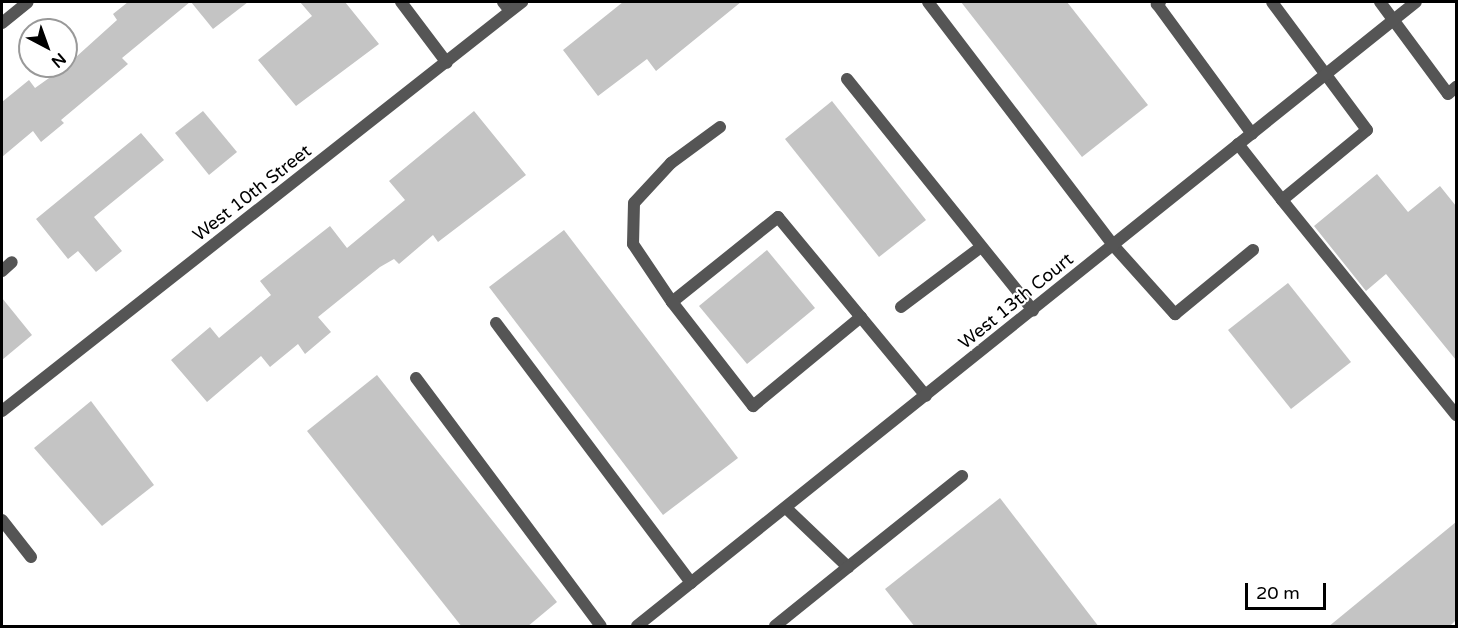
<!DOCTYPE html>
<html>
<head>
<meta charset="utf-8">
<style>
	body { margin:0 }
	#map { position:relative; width:1458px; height:628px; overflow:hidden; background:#fff; font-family:"Varela Round",sans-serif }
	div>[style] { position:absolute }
	.building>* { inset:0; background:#c4c4c4 }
	.lane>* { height:12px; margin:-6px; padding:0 6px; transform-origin:6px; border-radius:6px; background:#555 }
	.street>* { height:12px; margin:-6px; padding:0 6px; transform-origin:6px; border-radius:6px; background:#555 }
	span { translate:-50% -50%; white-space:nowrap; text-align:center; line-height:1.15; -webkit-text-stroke:4.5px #fff; paint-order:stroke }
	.street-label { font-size:18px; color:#000 }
	.frame { position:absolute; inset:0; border:3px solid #000; pointer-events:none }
	.north { position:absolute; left:18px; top:18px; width:60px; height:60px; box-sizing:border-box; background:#fff; border:2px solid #999; border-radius:50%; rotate:139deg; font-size:16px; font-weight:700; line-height:24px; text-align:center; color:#000 }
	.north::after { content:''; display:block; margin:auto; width:21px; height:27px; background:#000; clip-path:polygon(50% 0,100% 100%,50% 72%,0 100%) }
	.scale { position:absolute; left:1245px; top:583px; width:81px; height:27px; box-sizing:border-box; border:3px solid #000; border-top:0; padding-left:8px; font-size:18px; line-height:21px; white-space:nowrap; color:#000; -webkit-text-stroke:4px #fff; paint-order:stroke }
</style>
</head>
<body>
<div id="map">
	<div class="building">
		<i style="clip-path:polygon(128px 2px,190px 2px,122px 58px,128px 64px,61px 120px,64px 123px,41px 142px,33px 131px,2px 157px,2px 102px,29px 80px,35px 88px,66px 66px,117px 20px,113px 14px)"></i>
		<i style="clip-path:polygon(191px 2px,248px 2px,213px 29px)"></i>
		<i style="clip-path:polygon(300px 2px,345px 2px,379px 44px,296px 106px,258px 60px,312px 16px)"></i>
		<i style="clip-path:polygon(623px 2px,741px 2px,656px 71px,647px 59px,598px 96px,563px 50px)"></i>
		<i style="clip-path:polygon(961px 2px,1067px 2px,1148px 105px,1082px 157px)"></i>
		<i style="clip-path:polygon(832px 101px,926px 220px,879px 257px,785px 139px)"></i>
		<i style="clip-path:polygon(203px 111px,237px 152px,209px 175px,175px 133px)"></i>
		<i style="clip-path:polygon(474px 111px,526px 175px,438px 242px,433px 235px,399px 264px,394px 259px,380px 267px,318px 317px,331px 332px,305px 354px,298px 344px,270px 367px,261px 356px,207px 402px,171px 360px,210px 327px,219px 338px,271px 295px,260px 281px,330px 226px,347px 248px,405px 200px,389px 181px)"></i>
		<i style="clip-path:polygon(141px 133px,164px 160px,94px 217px,122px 251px,96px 272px,78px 251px,68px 259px,36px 219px)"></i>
		<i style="clip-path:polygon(1377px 174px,1408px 212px,1440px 186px,1456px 206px,1456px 360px,1386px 274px,1366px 291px,1314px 226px)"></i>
		<i style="clip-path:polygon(564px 230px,738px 458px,663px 515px,489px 287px)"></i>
		<i style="clip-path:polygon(767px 250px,815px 308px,747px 364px,699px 306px)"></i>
		<i style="clip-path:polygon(1288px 283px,1351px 362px,1291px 409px,1228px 330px)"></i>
		<i style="clip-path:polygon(2px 298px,32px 335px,2px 360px)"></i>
		<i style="clip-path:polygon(377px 375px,557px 602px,527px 627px,462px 627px,307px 431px)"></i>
		<i style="clip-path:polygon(91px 401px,154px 485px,102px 526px,34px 448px)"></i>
		<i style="clip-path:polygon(1000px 498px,1099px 627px,915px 627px,885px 589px)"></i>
		<i style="clip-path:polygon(1456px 522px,1456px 620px,1449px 627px,1328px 627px)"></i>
	</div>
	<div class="lane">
		<i style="left:503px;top:2px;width:11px;rotate:52deg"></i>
		<i style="left:928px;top:2px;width:305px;rotate:52.7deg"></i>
		<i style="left:1113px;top:245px;width:93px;rotate:48.1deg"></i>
		<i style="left:1175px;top:314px;width:101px;rotate:-39.4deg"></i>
		<i style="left:1160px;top:2px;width:4px;rotate:146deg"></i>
		<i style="left:1157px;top:4px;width:161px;rotate:53.8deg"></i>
		<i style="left:1380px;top:2px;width:114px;rotate:53.5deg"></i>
		<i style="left:1448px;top:94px;width:11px;rotate:-41deg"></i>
		<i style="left:847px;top:79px;width:297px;rotate:51.2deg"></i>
		<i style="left:720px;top:127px;width:61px;rotate:143.7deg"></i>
		<i style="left:671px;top:163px;width:54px;rotate:132.8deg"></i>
		<i style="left:634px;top:203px;width:41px;rotate:91.4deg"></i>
		<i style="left:633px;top:244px;width:70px;rotate:56.1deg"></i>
		<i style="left:672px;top:302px;width:136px;rotate:-38.7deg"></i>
		<i style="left:778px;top:217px;width:232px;rotate:50.4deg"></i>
		<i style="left:1238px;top:144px;width:71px;rotate:51.8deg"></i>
		<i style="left:1282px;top:200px;width:110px;rotate:-39.5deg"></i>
		<i style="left:1367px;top:130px;width:159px;rotate:-126.6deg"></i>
		<i style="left:1282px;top:200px;width:277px;rotate:51deg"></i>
		<i style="left:2px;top:271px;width:13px;rotate:-42deg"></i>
		<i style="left:672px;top:302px;width:132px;rotate:52.1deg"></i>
		<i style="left:753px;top:406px;width:140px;rotate:-39.5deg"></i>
		<i style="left:901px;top:307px;width:100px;rotate:-36.9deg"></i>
		<i style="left:496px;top:323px;width:325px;rotate:53.1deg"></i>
		<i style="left:416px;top:378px;width:309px;rotate:53.3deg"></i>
		<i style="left:786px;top:508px;width:86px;rotate:43.6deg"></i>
		<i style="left:848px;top:567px;width:146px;rotate:-38.6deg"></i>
		<i style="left:775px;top:626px;width:94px;rotate:-38.9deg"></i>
	</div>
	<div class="street">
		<i style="left:401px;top:2px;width:76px;rotate:53deg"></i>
		<i style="left:2px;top:23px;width:33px;rotate:-39deg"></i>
		<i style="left:2px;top:411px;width:662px;rotate:-38.19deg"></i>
		<i style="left:2px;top:520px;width:47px;rotate:51.9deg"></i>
		<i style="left:637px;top:626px;width:998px;rotate:-38.7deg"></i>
	</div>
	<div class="street-label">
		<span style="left:252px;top:193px;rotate:-38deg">West 10th Street</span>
		<span style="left:1016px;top:301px;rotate:-39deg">West 13th Court</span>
	</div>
	<div class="frame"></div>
	<div class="north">N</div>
	<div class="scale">20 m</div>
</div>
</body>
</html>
